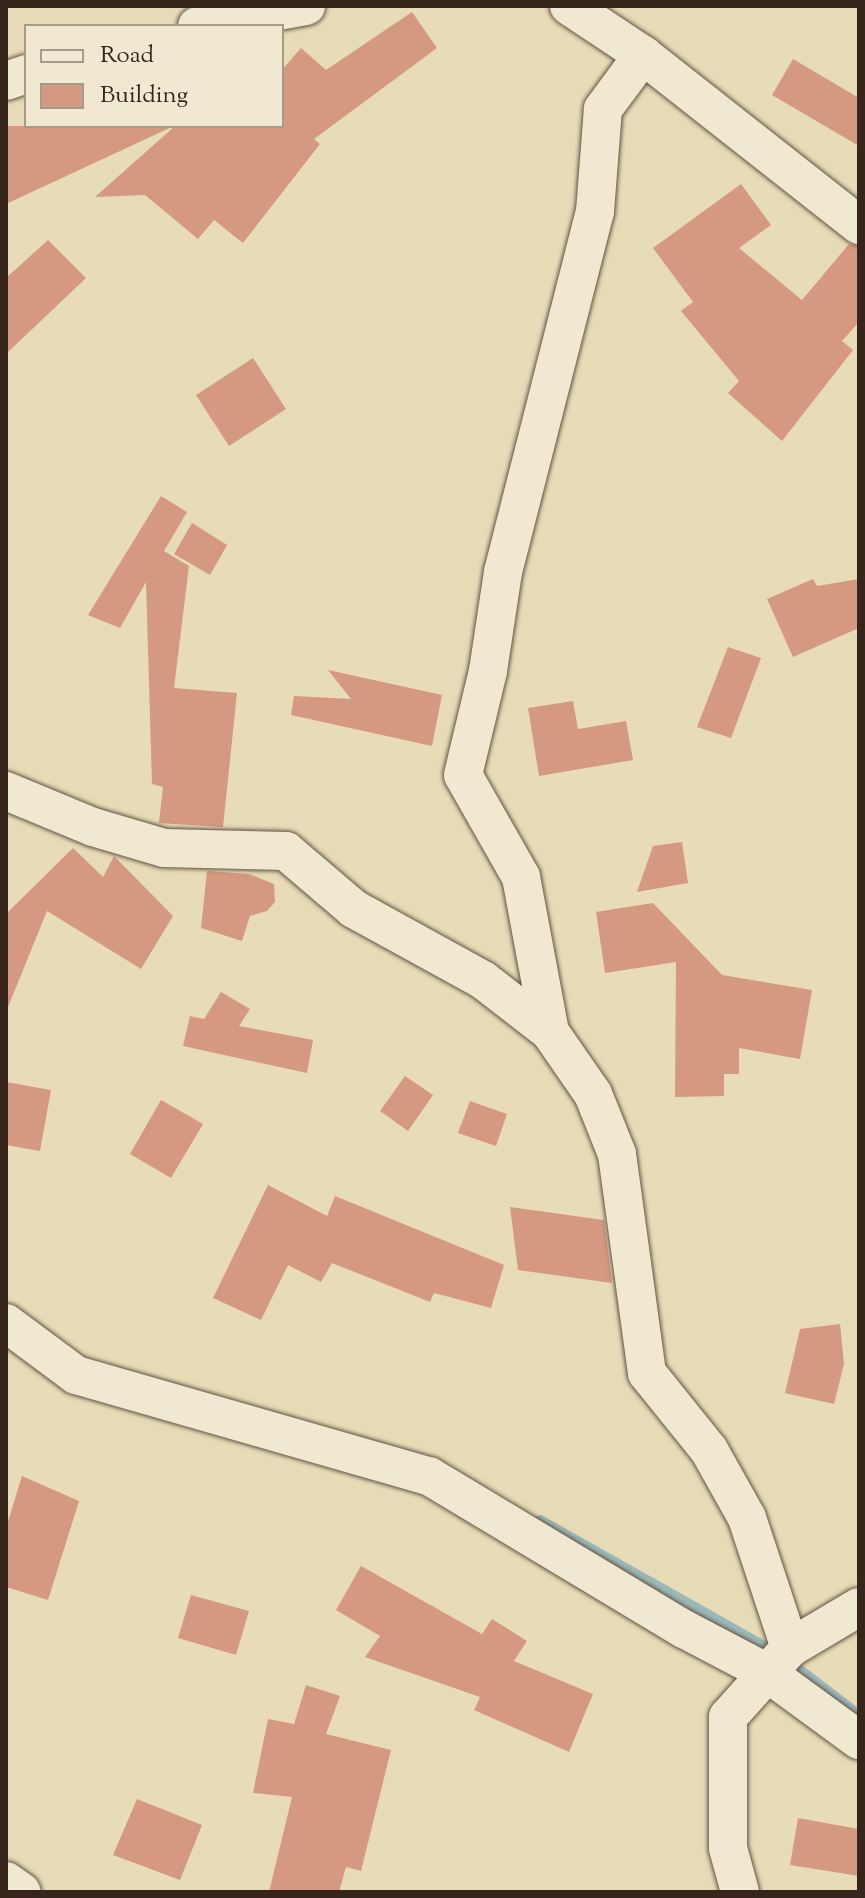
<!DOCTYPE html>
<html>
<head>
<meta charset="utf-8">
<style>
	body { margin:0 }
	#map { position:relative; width:865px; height:1898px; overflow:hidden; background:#e8dcb8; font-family:"Sorts Mill Goudy",serif }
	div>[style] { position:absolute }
	.stream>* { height:12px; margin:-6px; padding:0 6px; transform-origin:6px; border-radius:6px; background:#9cb9ba }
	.building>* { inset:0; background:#d59881 }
	.roads { filter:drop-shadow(0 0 2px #635343) drop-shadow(0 0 2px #635343) }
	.street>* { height:38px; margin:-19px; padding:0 19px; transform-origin:19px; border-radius:19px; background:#f0e8d1 }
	span { translate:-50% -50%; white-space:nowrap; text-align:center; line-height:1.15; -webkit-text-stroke:6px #f0e8d1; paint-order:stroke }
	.frame { position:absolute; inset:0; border:8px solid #37251c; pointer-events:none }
	.legend { position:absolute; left:24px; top:24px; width:260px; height:104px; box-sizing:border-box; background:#f0e8d1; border:2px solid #a69a89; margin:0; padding:10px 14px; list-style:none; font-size:24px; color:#37251c }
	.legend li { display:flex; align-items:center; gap:16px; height:40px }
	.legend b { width:40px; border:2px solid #a69a89 }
</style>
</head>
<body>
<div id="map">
	<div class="stream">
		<i style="left:540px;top:1521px;width:279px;rotate:29.4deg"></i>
		<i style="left:783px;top:1658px;width:96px;rotate:37.3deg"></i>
	</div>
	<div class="building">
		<i style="clip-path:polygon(412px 12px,437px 48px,314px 139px,320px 144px,243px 243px,214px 220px,198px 239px,145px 195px,95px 197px,175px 126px,282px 126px,282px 70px,301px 48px,326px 70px)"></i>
		<i style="clip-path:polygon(793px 59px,859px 98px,859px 146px,772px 95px)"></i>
		<i style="clip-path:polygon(6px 126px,174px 126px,6px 204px)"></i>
		<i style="clip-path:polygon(741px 184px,771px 225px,739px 248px,802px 300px,849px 244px,859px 246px,859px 322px,842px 341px,853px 350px,782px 441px,728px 393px,739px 381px,681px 311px,693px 302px,653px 248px)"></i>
		<i style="clip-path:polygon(48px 240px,86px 278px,6px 354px,6px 278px)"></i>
		<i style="clip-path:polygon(253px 358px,286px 409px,229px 446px,196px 395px)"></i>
		<i style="clip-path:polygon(161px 496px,187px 512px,164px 551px,189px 566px,174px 688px,237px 693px,223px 827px,159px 823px,163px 787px,152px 784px,146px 582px,120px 628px,88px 615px)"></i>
		<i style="clip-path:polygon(192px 523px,227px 545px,210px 575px,174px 554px)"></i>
		<i style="clip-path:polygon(813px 579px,817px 586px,859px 579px,859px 628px,793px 657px,767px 599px)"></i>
		<i style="clip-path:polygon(728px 647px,761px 658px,731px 738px,697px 727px)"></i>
		<i style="clip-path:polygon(328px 670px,442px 695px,432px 746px,291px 715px,294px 696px,351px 699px)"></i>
		<i style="clip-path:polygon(573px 701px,578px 729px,626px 721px,633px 760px,539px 776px,528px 708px)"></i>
		<i style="clip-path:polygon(682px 842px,688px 883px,637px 892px,653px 846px)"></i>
		<i style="clip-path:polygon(73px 848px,103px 877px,114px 856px,173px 916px,141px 969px,47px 911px,6px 1012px,6px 914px)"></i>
		<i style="clip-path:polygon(207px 871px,249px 874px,274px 884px,275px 902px,267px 911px,250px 916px,242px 941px,201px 928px)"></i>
		<i style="clip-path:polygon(653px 903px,722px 975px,812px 990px,800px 1059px,739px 1048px,739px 1074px,724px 1074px,724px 1096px,675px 1097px,676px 962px,605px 973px,596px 912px)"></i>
		<i style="clip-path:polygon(221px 992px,250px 1009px,239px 1026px,313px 1040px,307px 1073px,183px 1046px,190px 1016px,204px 1019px)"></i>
		<i style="clip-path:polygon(405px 1076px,433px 1095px,408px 1131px,380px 1111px)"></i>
		<i style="clip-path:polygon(6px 1082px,51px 1090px,40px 1151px,6px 1145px)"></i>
		<i style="clip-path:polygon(161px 1100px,203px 1124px,171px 1178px,130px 1154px)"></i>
		<i style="clip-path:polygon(470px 1101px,507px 1114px,496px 1146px,458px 1133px)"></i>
		<i style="clip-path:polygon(268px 1185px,327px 1216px,335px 1196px,504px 1265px,491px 1308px,434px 1293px,430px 1302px,332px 1263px,321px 1282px,288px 1265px,261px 1320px,213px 1298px)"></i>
		<i style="clip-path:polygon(510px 1207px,604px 1220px,612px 1283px,518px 1270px)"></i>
		<i style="clip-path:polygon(840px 1324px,844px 1364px,834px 1404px,785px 1393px,800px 1329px)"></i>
		<i style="clip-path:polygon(22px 1476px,79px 1501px,48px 1600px,6px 1587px,6px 1528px)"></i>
		<i style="clip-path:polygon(361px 1566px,482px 1634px,492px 1619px,527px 1641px,514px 1661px,593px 1694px,569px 1752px,474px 1710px,480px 1697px,365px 1657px,380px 1636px,336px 1610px)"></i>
		<i style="clip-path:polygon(191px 1595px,249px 1611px,236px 1655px,178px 1638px)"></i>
		<i style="clip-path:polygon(306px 1685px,340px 1696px,326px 1734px,391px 1750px,361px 1871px,346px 1867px,339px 1892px,269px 1892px,292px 1797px,253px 1793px,268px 1719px,294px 1724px)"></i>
		<i style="clip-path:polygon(137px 1799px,202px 1825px,180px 1880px,113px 1855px)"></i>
		<i style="clip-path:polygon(798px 1818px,859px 1829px,859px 1876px,790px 1865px)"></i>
	</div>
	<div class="roads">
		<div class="street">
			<i style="left:569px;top:6px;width:89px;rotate:33.5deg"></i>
			<i style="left:643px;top:55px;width:275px;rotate:38.2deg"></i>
			<i style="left:197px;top:26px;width:111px;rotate:-10.4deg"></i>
			<i style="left:6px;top:81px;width:21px;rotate:-19deg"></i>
			<i style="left:6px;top:791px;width:94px;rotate:22.5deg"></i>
			<i style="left:93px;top:827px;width:74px;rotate:16.5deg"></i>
			<i style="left:164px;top:848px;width:122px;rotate:1.4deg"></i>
			<i style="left:286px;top:851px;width:89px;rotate:40.5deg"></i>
			<i style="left:354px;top:909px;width:147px;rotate:28.8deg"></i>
			<i style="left:483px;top:980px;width:85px;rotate:37.8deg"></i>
			<i style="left:550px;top:1032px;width:75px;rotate:55.3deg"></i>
			<i style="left:593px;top:1094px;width:65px;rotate:68.2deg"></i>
			<i style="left:617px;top:1154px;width:221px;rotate:82.2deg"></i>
			<i style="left:647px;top:1373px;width:99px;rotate:51.2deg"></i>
			<i style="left:709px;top:1450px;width:78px;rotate:60.8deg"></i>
			<i style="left:747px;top:1518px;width:137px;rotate:71.7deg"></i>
			<i style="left:550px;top:1032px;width:158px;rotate:-100.6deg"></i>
			<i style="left:521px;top:877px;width:117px;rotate:-119.6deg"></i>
			<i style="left:463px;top:775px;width:107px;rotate:-76.5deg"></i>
			<i style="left:488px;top:671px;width:100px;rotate:-81.4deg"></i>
			<i style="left:503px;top:572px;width:372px;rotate:-75.7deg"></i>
			<i style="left:595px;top:212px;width:103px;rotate:-85.6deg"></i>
			<i style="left:603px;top:109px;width:67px;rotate:-53.5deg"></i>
			<i style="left:6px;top:1323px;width:87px;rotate:36.6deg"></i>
			<i style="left:76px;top:1375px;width:367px;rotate:16deg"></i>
			<i style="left:429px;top:1476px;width:297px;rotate:31deg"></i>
			<i style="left:684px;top:1629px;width:93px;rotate:27.7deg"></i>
			<i style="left:766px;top:1672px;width:115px;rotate:36.2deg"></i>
			<i style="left:6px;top:1881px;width:19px;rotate:35deg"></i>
			<i style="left:740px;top:1892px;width:46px;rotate:-105.3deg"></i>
			<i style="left:728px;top:1848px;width:131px;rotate:-90deg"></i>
			<i style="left:728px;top:1717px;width:93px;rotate:-48.1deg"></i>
			<i style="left:790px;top:1648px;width:80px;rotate:-30.7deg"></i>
		</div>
	</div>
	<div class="frame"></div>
	<ul class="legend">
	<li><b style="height:10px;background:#f0e8d1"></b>Road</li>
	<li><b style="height:22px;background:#d59881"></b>Building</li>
	</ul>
</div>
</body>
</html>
